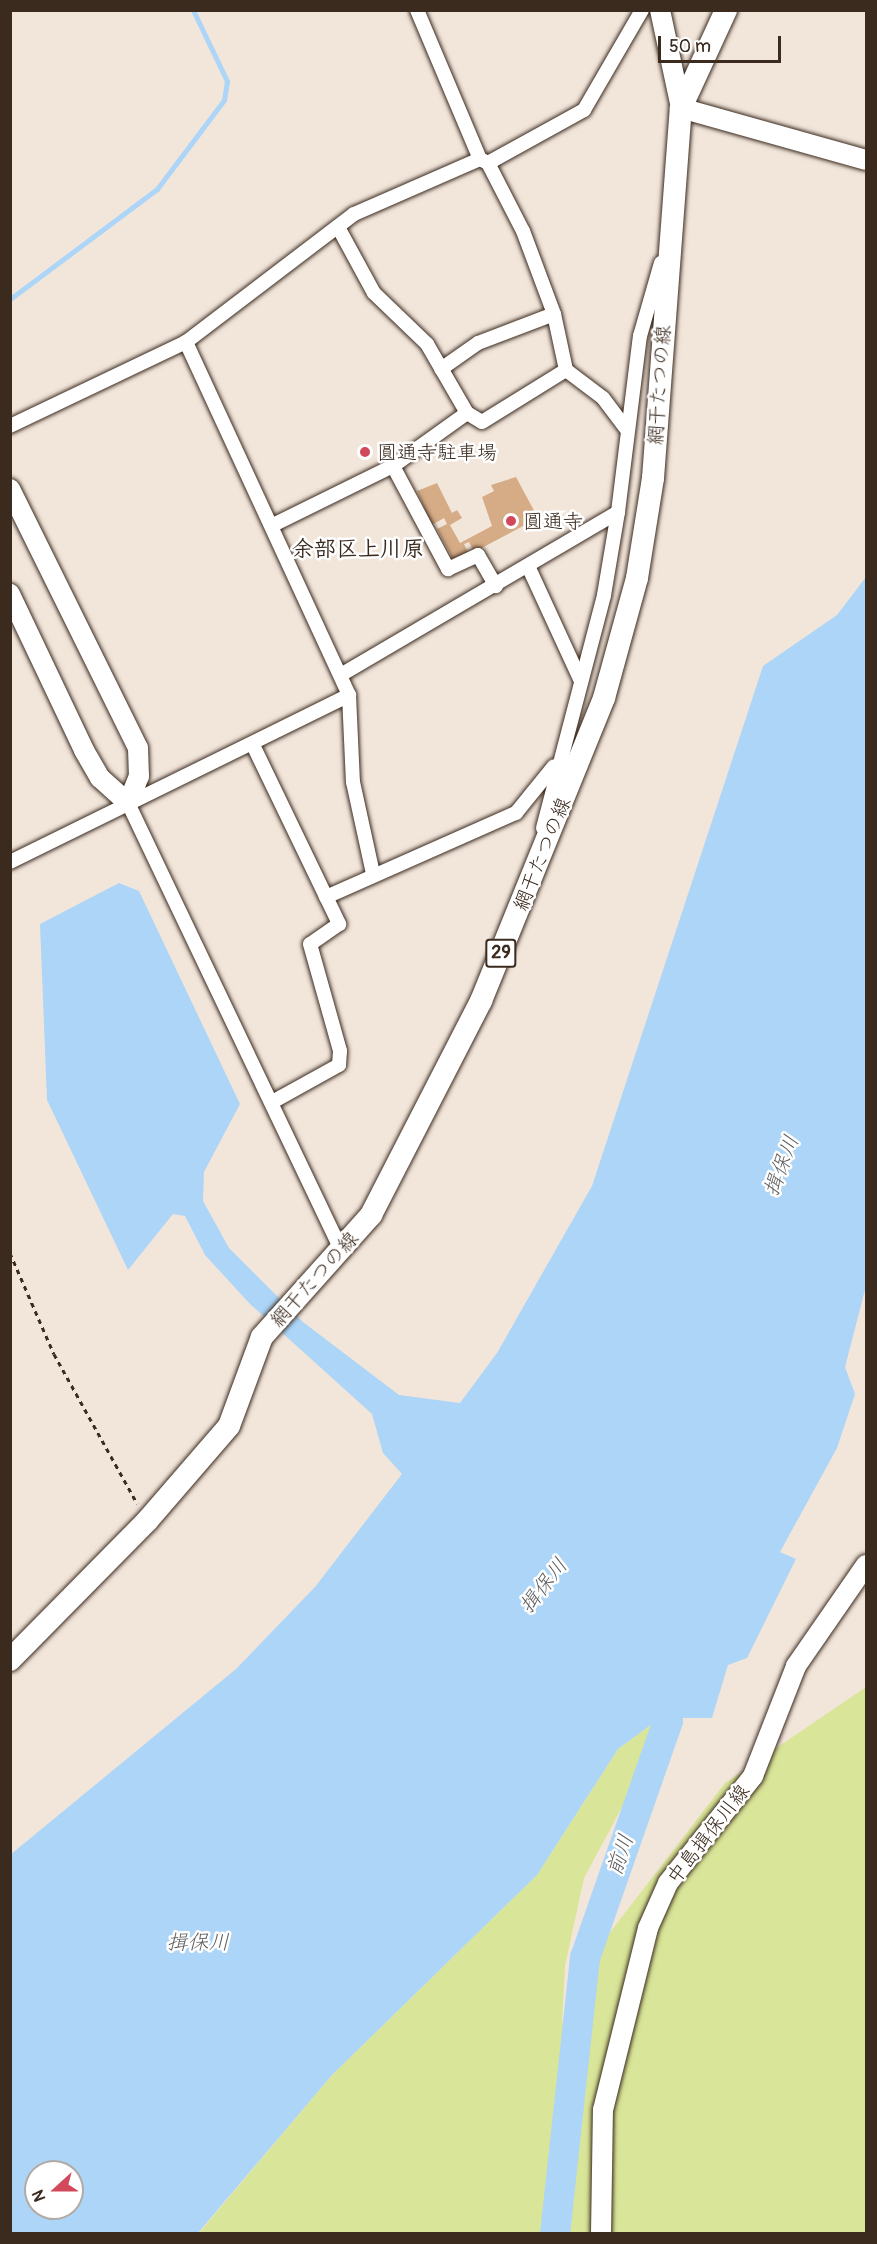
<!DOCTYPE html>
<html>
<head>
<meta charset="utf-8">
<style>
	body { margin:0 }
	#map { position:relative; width:877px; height:2244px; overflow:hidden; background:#f2e6db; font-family:Pangolin,"Klee One",sans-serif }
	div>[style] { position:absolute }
	.green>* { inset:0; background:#d9e598 }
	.water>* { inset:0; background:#add5f7 }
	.stream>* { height:5px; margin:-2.5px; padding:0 2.5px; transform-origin:2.5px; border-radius:2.5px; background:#add5f7 }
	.river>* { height:30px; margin:-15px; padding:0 15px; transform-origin:15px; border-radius:15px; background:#add5f7 }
	.building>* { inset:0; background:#d5ac86 }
	.path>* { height:3px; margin-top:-1.5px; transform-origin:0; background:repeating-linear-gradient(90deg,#3b2a1e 0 4.5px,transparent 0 9px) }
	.roads { filter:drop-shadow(0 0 2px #3b2a1e) drop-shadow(0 0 2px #3b2a1e) }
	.street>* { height:14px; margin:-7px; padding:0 7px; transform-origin:7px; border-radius:7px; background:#fff }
	.secondary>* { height:20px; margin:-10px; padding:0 10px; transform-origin:10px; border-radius:10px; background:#fff }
	.primary>* { height:22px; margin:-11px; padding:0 11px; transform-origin:11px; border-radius:11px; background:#fff }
	.dots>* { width:16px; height:16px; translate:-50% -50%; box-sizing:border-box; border:3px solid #fff; border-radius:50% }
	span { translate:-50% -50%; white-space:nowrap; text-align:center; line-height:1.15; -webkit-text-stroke:5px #fff; paint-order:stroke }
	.shield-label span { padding:2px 4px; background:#fff; border:2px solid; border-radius:4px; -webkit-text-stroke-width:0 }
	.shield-label { font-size:18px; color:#3b2a1e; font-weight:700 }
	.street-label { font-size:20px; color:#3b2a1e }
	.poi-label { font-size:20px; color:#3b2a1e }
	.left { translate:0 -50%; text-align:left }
	.water-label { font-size:21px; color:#5d5d5f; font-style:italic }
	.quarter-label { font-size:22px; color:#3b2a1e; font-weight:700 }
	.frame { position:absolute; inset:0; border:12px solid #3b2a1e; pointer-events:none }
	.north { position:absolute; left:24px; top:2160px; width:60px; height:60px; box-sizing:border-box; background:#fff; border:2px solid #b1aaa5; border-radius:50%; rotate:249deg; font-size:16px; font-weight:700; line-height:24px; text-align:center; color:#3b2a1e }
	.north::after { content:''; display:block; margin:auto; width:21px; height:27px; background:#d1495b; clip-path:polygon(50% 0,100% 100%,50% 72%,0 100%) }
	.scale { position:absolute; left:658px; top:36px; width:123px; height:27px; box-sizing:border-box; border:3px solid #3b2a1e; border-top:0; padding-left:8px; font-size:18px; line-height:21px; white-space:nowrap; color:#3b2a1e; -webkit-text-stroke:4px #fff; paint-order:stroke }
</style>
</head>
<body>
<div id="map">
	<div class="green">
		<i style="clip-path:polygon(866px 1687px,866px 2233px,198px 2234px,332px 2075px,537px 1875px,618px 1749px,660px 1718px,674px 1726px,666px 1748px,628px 1796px,584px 1878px,565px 1966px,562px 2024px,591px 1957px,725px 1783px)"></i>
	</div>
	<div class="water">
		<i style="clip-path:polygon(evenodd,866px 577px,866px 1286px,845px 1367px,855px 1394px,837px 1448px,780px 1552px,796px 1559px,747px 1658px,728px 1665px,712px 1718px,660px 1718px,618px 1749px,537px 1875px,332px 2075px,198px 2233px,11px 2233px,10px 1855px,236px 1669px,315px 1587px,402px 1474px,383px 1453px,372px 1414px,250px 1304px,205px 1255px,185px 1216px,173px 1214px,128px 1270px,47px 1100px,40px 924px,119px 883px,139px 891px,240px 1104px,204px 1172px,203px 1201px,229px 1248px,303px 1322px,399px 1395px,460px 1403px,497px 1353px,592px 1186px,763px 666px,837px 615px,866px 577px,36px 2172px,72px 2172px,72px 2208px,36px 2208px,36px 2172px)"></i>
	</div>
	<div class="stream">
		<i style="left:10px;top:299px;width:184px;rotate:-36.8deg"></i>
		<i style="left:157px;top:189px;width:111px;rotate:-53deg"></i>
		<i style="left:224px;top:100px;width:19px;rotate:-81deg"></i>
		<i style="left:227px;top:81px;width:79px;rotate:-115.6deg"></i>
	</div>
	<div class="river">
		<i style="left:555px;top:2234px;width:278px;rotate:-83.8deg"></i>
		<i style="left:585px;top:1958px;width:251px;rotate:-70.7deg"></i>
		<i style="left:668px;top:1721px;width:44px;rotate:-99.2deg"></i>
	</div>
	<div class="building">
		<i style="clip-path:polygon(516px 477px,538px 518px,474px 552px,469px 542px,464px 544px,469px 554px,454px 561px,437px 529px,447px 524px,444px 518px,432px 525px,417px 491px,437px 483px,452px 513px,457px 510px,462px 518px,450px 525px,460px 543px,492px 526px,482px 497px,494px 491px,491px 485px)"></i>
	</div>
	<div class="path">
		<i style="left:10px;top:1253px;width:110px;rotate:66.5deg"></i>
		<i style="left:54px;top:1354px;width:171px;rotate:60.9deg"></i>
	</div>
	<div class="roads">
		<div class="street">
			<i style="left:417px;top:10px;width:162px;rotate:67.1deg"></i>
			<i style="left:480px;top:159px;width:9px;rotate:27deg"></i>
			<i style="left:488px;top:163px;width:76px;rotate:62.8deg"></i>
			<i style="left:523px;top:231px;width:89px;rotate:69.5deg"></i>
			<i style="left:554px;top:314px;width:57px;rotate:77.9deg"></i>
			<i style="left:566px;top:370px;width:46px;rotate:37.1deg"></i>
			<i style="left:603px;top:398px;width:38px;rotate:53deg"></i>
			<i style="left:488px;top:163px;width:110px;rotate:-28.9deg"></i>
			<i style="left:584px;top:110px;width:116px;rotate:-59.9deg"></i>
			<i style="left:338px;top:227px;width:75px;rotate:61.4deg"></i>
			<i style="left:374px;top:293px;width:74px;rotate:43.9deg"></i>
			<i style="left:427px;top:344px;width:80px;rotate:59.9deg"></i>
			<i style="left:467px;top:413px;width:17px;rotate:31deg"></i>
			<i style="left:482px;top:422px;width:99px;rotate:-31.8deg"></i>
			<i style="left:441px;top:369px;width:45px;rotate:-35.1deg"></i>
			<i style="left:478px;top:343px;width:81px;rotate:-20.9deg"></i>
			<i style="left:10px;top:426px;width:195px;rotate:-25.5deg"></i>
			<i style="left:186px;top:342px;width:211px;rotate:-37.3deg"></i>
			<i style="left:354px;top:214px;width:137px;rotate:-23.6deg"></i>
			<i style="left:393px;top:466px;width:117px;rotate:61.9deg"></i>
			<i style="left:448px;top:569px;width:33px;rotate:-25deg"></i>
			<i style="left:478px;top:555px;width:36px;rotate:60deg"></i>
			<i style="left:273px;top:525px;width:134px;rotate:-26.2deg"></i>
			<i style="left:393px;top:466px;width:91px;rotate:-35.6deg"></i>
			<i style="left:528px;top:566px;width:127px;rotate:65.3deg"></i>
			<i style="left:344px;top:673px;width:318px;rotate:-30.4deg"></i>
			<i style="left:618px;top:512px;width:177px;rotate:-82.9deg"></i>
			<i style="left:640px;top:336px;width:76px;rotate:-74deg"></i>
			<i style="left:349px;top:695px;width:87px;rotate:87.4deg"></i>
			<i style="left:353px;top:782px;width:94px;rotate:77.7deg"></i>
			<i style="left:253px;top:745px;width:199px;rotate:64.3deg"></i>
			<i style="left:339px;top:924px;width:35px;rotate:145deg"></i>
			<i style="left:310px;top:944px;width:111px;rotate:74.3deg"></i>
			<i style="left:340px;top:1051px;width:14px;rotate:94deg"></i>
			<i style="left:339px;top:1065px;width:74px;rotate:151deg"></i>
			<i style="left:128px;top:803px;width:496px;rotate:64.5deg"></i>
			<i style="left:543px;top:828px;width:241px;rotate:-75.3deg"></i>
			<i style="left:604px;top:595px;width:84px;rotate:-80.4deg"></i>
			<i style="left:10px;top:862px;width:378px;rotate:-26.2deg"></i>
			<i style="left:349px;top:695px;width:389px;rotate:-114.8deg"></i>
			<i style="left:326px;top:897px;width:208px;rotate:-23.9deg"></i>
			<i style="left:516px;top:813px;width:60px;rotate:-51deg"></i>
		</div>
		<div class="secondary">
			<i style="left:660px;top:10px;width:100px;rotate:77.9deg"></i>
			<i style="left:681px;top:108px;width:192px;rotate:15.7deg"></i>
			<i style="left:10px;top:489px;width:289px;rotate:63.7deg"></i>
			<i style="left:138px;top:748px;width:28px;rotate:88deg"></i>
			<i style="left:139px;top:776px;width:29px;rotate:112deg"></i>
			<i style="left:128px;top:803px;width:38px;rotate:-138deg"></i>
			<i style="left:100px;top:778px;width:32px;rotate:-120deg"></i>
			<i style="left:84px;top:750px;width:173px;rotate:-115.4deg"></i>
			<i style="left:601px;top:2234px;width:124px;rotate:-89.1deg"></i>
			<i style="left:603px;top:2110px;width:187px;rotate:-76.1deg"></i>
			<i style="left:648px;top:1928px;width:49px;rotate:-66deg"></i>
			<i style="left:668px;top:1883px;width:137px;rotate:-51.5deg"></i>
			<i style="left:753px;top:1776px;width:118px;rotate:-68.6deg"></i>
			<i style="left:796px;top:1666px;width:123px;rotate:-55.3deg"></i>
		</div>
		<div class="primary">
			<i style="left:10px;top:1660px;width:195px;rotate:-45.4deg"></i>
			<i style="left:147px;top:1521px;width:125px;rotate:-49.2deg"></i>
			<i style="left:229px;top:1426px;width:95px;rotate:-69.7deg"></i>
			<i style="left:262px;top:1337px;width:164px;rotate:-48.2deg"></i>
			<i style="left:371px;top:1215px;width:241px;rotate:-62.8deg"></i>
			<i style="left:481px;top:1001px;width:327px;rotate:-67.9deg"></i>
			<i style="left:604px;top:698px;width:124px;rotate:-74.6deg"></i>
			<i style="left:637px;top:578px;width:101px;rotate:-80.9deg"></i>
			<i style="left:653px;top:478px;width:371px;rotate:-85.7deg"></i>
			<i style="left:681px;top:108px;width:108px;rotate:-65.3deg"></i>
		</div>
	</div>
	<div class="dots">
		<i style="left:365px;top:452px;background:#d1495b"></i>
		<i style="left:511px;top:521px;background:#d1495b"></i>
	</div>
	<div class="shield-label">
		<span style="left:501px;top:953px">29</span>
	</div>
	<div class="street-label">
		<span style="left:659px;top:385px;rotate:-86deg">網干たつの線</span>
		<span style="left:542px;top:854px;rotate:-68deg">網干たつの線</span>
		<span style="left:314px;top:1279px;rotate:-48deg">網干たつの線</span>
		<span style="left:708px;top:1834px;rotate:-52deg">中島揖保川線</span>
	</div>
	<div class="poi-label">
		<span class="left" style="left:377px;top:452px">圓通寺駐車場</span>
		<span class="left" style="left:523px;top:521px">圓通寺</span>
	</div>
	<div class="water-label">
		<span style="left:782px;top:1166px;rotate:-69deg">揖保川</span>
		<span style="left:544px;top:1586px;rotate:-52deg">揖保川</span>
		<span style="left:621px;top:1855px;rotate:-71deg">前川</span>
		<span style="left:198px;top:1943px">揖保川</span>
	</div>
	<div class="quarter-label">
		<span style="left:358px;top:550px">余部区上川原</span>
	</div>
	<div class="frame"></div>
	<div class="north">N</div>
	<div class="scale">50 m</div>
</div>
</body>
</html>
